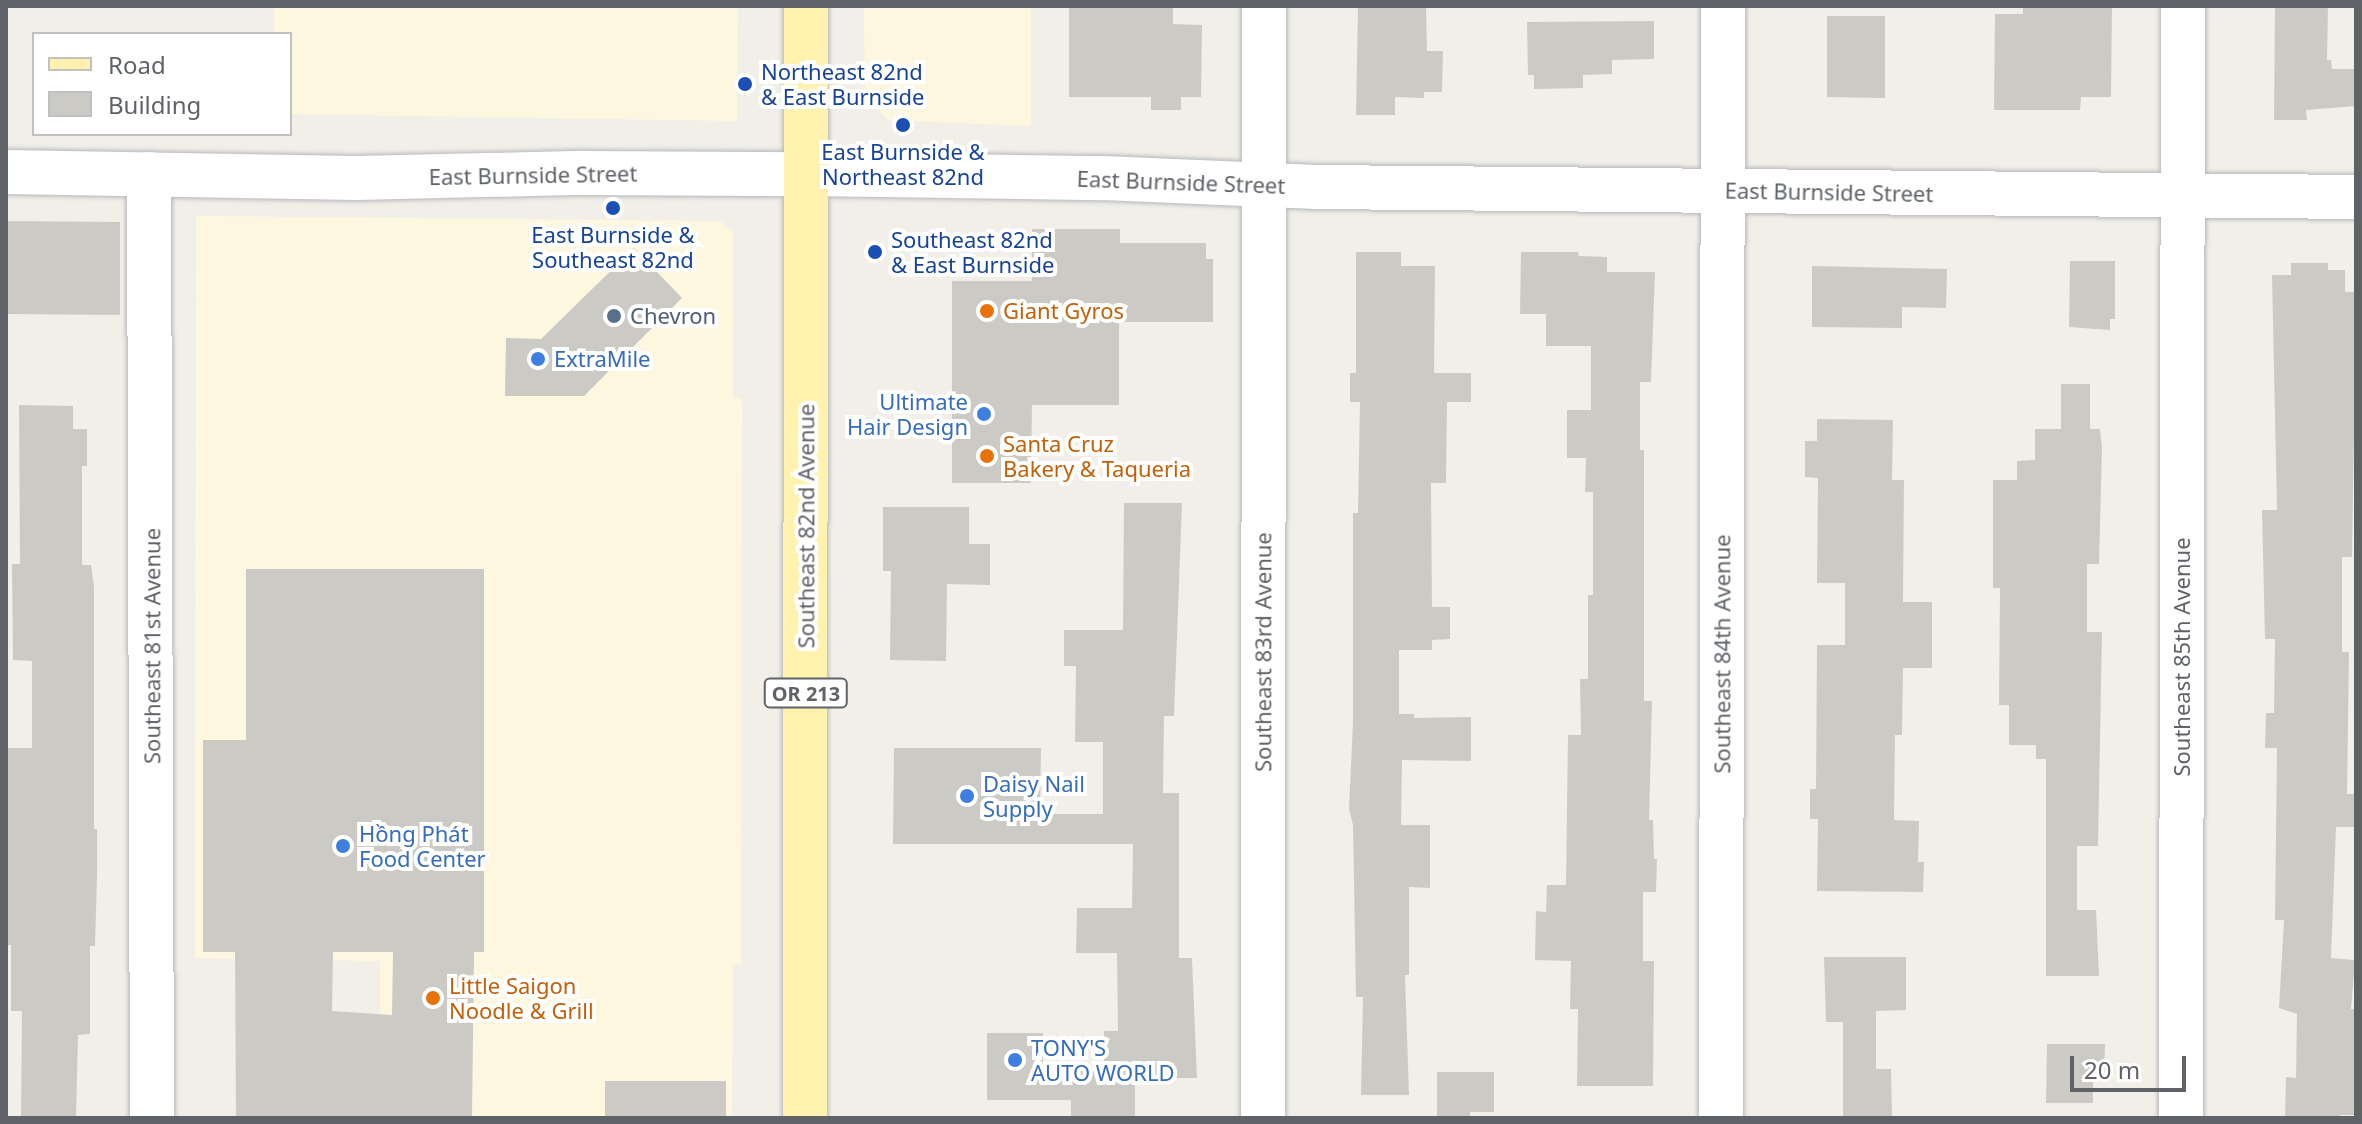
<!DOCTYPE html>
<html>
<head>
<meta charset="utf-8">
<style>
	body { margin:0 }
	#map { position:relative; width:2362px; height:1124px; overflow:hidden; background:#f1efe8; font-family:"Noto Sans",sans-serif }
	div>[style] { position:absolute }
	.commercial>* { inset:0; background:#fef7e0 }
	.building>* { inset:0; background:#cccac5 }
	.roads { filter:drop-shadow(0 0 2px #b5b8bc) drop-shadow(0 0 2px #b5b8bc) }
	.minor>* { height:44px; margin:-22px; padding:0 22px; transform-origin:22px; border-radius:22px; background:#fff }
	.major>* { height:44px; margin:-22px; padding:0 22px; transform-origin:22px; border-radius:22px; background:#fff2af }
	.dots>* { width:22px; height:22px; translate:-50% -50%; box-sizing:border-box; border:4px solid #fff; border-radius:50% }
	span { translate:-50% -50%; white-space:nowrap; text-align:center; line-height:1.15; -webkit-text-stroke:8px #fff; paint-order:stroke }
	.shield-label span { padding:2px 6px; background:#fff; border:2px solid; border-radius:6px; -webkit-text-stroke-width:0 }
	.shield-label { font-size:20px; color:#5f6368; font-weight:700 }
	.transit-label { font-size:22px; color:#164399 }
	.left { translate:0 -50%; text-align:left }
	.street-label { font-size:22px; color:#5f6368 }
	.food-label { font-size:22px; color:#c56008 }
	.service-label { font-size:22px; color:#4e5e75 }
	.shop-label { font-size:22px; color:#366cbe }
	.right { translate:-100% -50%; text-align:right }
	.frame { position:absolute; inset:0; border:8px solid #5f6368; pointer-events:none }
	.legend { position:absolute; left:32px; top:32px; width:260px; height:104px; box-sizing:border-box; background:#fff; border:2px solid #bfc1c3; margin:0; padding:10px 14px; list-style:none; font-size:24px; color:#5f6368 }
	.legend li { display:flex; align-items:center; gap:16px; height:40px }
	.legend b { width:40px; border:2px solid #bfc1c3 }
	.scale { position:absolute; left:2070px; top:1056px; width:116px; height:36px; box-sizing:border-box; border:4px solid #5f6368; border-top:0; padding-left:10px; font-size:24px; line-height:28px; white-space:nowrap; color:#5f6368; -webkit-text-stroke:6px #fff; paint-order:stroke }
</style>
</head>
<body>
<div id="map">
	<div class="commercial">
		<i style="clip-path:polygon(274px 6px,738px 6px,737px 121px,290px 114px,290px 34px,274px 34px)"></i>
		<i style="clip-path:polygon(864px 6px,1031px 6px,1031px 126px,888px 120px,865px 96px)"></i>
		<i style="clip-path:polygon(196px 216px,721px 221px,733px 233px,733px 398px,742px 398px,741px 964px,733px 965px,732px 1118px,380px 1118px,380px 961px,195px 958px)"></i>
	</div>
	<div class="building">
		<i style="clip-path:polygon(1069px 6px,1173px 6px,1173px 24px,1202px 25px,1201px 97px,1181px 97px,1181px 110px,1151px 110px,1151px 97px,1069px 97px)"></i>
		<i style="clip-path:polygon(1358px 6px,1426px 6px,1427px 51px,1443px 51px,1442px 92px,1424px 92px,1424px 98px,1395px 97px,1395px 115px,1356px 115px)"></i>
		<i style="clip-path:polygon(2023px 6px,2112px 6px,2111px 97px,2081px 97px,2080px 110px,1994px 110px,1995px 14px,2023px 14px)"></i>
		<i style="clip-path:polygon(2275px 6px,2328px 6px,2327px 60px,2331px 60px,2332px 69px,2356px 69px,2356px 106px,2306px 110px,2307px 120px,2274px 120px)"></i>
		<i style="clip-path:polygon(1827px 16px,1885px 16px,1885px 98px,1827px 97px)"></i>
		<i style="clip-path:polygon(1654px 21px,1654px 59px,1612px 60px,1612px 74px,1583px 75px,1583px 88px,1534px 89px,1534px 75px,1528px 75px,1527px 22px)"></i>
		<i style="clip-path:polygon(6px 221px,120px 222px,120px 315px,6px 314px)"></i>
		<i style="clip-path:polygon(1032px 229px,1120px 229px,1120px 243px,1206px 243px,1206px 259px,1213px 259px,1213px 322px,1119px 322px,1119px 405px,1032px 405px,1031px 483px,952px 483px,952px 281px,1032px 281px)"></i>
		<i style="clip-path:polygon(634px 248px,682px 298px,584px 396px,505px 396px,506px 338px,541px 339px)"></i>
		<i style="clip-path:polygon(1356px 252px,1401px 252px,1401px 266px,1435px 266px,1434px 373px,1471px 373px,1471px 402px,1447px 402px,1446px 483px,1431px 483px,1432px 607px,1450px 607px,1450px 639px,1432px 640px,1432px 650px,1399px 650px,1399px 714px,1414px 714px,1414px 718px,1471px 717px,1471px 761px,1402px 760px,1401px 825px,1430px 825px,1430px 888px,1409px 887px,1409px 975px,1405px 975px,1409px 1095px,1361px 1095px,1363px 997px,1356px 997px,1353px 825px,1349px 809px,1353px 722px,1353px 513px,1358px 513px,1360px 402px,1350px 402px,1350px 373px,1356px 373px)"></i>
		<i style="clip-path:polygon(1521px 252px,1578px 252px,1579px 256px,1607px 257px,1607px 272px,1655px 272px,1651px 382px,1640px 382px,1640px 450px,1644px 450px,1644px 701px,1652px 701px,1649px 820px,1653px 820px,1654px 859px,1657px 859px,1656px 892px,1643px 892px,1643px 961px,1654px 961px,1653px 1086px,1577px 1086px,1578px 1009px,1570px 1009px,1571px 961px,1535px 960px,1536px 911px,1546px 912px,1547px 885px,1566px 885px,1568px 735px,1581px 735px,1580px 679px,1588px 679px,1588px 595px,1593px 595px,1593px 492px,1585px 492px,1586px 458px,1567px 458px,1567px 410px,1591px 410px,1591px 346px,1546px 346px,1546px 314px,1520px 314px)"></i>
		<i style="clip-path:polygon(2070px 261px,2115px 261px,2115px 319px,2110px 319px,2110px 330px,2069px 327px)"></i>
		<i style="clip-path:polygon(2291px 263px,2328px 263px,2328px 270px,2345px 270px,2345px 292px,2356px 292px,2352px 557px,2342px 557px,2342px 652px,2349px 652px,2347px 794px,2355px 794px,2355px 827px,2336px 827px,2331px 958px,2355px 960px,2351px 1009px,2356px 1009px,2356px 1115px,2340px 1115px,2340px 1118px,2285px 1118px,2286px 1077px,2296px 1078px,2297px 1014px,2279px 1008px,2284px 920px,2275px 920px,2277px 748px,2265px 748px,2266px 713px,2274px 713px,2275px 639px,2265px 639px,2262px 510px,2277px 510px,2272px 275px,2291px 275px)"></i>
		<i style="clip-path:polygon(1812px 266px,1947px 269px,1946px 308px,1902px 307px,1902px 328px,1812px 327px)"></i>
		<i style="clip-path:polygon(2061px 384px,2090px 384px,2090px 429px,2100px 429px,2102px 448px,2099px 564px,2087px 564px,2087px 632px,2102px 632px,2098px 846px,2077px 846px,2077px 910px,2096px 910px,2099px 976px,2046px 976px,2046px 759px,2036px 759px,2036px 745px,2009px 745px,2009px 705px,1999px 705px,2000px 588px,1993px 588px,1993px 480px,2017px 480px,2017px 461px,2035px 460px,2035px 429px,2061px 429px)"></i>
		<i style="clip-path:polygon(19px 405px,73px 406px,73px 429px,87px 429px,87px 466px,82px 466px,82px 565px,91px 565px,94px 587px,94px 829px,97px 829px,97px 876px,95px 946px,90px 946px,90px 1034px,78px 1035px,76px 1118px,21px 1118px,22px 1011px,11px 1011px,11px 945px,6px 945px,6px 748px,32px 748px,32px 661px,13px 660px,12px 564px,20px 564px)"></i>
		<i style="clip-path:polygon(1817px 419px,1893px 420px,1892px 480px,1904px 480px,1903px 602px,1932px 602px,1932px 668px,1903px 668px,1902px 735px,1895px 735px,1894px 820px,1919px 821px,1918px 862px,1924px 862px,1923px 892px,1817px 891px,1818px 819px,1810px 819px,1810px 789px,1816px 789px,1817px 645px,1845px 645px,1845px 583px,1817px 583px,1818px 478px,1805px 477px,1805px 441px,1817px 441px)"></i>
		<i style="clip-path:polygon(1124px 503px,1182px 503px,1174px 716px,1164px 716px,1163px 793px,1179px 793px,1179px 958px,1192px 958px,1197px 1078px,1135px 1078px,1135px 1118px,1071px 1118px,1071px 1100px,987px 1100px,987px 1033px,1043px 1033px,1043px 1070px,1104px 1071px,1104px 1031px,1118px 1031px,1117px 953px,1076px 953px,1077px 908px,1132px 908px,1133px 844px,893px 844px,894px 748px,1041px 748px,1040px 814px,1103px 814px,1103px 742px,1075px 742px,1076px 666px,1064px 666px,1064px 630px,1123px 630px)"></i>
		<i style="clip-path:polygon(883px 507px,969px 507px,969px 544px,990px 544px,990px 585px,947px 584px,946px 661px,890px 660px,891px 571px,883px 571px)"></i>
		<i style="clip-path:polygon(evenodd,246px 569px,484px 569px,484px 952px,474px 952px,472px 1118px,236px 1118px,235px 952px,203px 952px,203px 740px,246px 740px,246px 569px,333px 952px,393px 952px,392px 1015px,332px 1011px,333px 952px)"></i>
		<i style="clip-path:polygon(1824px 957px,1906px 957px,1906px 1010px,1876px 1011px,1876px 1069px,1891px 1069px,1892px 1118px,1843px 1118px,1843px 1022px,1826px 1022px)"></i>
		<i style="clip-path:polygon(2047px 1044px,2105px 1044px,2104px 1079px,2093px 1079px,2093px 1103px,2046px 1103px)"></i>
		<i style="clip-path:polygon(1437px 1072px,1494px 1072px,1494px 1112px,1470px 1112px,1470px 1118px,1437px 1118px)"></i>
		<i style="clip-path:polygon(605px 1081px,726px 1081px,726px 1117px,605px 1118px)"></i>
	</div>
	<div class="roads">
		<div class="minor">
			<i style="left:6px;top:172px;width:350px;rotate:1deg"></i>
			<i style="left:356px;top:178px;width:227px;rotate:-1.3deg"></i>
			<i style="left:583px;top:173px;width:222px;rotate:0.3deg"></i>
			<i style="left:805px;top:174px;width:298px;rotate:0.8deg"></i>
			<i style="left:1103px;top:178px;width:214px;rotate:2.4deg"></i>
			<i style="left:1317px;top:187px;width:1039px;rotate:0.55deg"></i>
			<i style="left:149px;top:174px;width:944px;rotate:89.82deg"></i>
			<i style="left:1263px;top:1118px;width:1112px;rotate:-89.95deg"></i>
			<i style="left:1721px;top:1118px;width:1112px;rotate:-89.9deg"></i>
			<i style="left:2181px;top:1118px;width:1112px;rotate:-89.9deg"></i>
		</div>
		<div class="major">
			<i style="left:805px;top:1118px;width:1112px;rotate:-89.95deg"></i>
		</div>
	</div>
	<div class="dots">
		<i style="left:745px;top:84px;background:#1a4fb4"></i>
		<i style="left:903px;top:125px;background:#1a4fb4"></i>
		<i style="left:613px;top:208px;background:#1a4fb4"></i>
		<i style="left:875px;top:252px;background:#1a4fb4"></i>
		<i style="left:987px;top:311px;background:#e8710a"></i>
		<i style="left:614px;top:316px;background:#5c6f8a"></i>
		<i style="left:538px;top:359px;background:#3f7fe0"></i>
		<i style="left:984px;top:414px;background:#3f7fe0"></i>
		<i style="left:987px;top:456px;background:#e8710a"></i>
		<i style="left:967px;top:796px;background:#3f7fe0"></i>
		<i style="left:343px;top:846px;background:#3f7fe0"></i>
		<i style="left:433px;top:998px;background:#e8710a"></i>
		<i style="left:1015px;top:1060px;background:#3f7fe0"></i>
	</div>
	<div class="shield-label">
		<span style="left:806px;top:693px">OR 213</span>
	</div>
	<div class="transit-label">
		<span class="left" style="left:761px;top:84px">Northeast 82nd<br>&amp; East Burnside</span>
		<span style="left:903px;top:164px">East Burnside &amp;<br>Northeast 82nd</span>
		<span style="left:613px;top:247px">East Burnside &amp;<br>Southeast 82nd</span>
		<span class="left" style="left:891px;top:252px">Southeast 82nd<br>&amp; East Burnside</span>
	</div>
	<div class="street-label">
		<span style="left:533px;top:175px;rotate:-1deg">East Burnside Street</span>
		<span style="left:1181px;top:182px;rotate:2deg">East Burnside Street</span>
		<span style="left:1829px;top:192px;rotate:1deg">East Burnside Street</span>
		<span style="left:806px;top:526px;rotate:-90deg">Southeast 82nd Avenue</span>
		<span style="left:152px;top:646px;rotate:-90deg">Southeast 81st Avenue</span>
		<span style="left:1263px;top:652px;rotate:-90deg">Southeast 83rd Avenue</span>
		<span style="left:1722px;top:654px;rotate:-90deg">Southeast 84th Avenue</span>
		<span style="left:2182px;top:657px;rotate:-90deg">Southeast 85th Avenue</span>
	</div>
	<div class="food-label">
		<span class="left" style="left:1003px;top:311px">Giant Gyros</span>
		<span class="left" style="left:1003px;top:456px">Santa Cruz<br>Bakery &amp; Taqueria</span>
		<span class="left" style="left:449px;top:998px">Little Saigon<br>Noodle &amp; Grill</span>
	</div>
	<div class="service-label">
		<span class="left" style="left:630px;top:316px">Chevron</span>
	</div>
	<div class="shop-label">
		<span class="left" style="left:554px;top:359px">ExtraMile</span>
		<span class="right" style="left:968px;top:414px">Ultimate<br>Hair Design</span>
		<span class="left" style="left:983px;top:796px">Daisy Nail<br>Supply</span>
		<span class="left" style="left:359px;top:846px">Hồng Phát<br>Food Center</span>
		<span class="left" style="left:1031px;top:1060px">TONY'S<br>AUTO WORLD</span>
	</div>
	<div class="frame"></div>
	<ul class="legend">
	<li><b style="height:10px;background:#fff2af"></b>Road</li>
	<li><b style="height:22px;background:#cccac5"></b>Building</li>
	</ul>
	<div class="scale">20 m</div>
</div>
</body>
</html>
